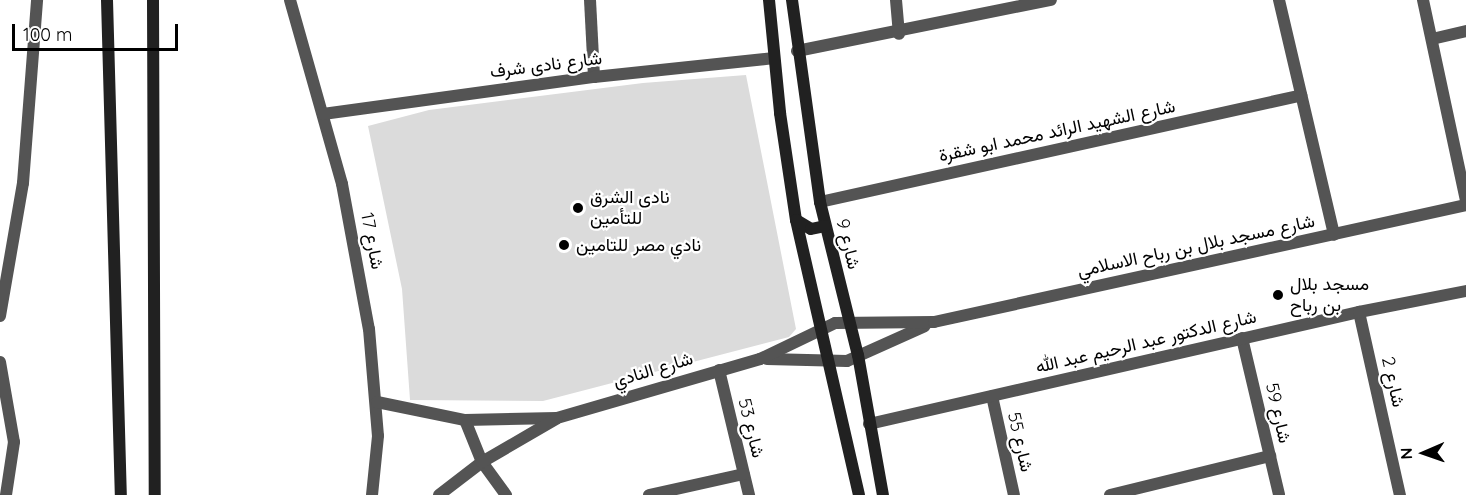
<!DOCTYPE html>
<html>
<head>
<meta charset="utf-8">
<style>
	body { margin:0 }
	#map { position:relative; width:1466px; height:495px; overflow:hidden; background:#fff; font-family:Quicksand,Vazirmatn,sans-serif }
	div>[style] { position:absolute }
	.green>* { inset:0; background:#dbdbdb }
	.street>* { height:12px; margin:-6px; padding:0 6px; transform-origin:6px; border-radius:6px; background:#545454 }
	.secondary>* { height:12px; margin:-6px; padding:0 6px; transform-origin:6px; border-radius:6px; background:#212121 }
	.dots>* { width:16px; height:16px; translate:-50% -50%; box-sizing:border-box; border:3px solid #fff; border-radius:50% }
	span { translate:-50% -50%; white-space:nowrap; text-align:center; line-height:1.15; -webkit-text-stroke:4.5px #fff; paint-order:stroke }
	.street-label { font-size:18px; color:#000 }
	.poi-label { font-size:18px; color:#000 }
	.left { translate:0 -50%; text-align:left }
	.north { position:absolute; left:1394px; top:423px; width:60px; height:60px; -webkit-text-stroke:4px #fff; paint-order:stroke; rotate:268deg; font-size:16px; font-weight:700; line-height:24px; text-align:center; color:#000 }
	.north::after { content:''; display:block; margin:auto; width:21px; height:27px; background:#000; clip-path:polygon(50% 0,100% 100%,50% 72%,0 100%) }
	.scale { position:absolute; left:12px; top:24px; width:166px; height:27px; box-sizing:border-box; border:3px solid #000; border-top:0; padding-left:8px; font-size:18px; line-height:21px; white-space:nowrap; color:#000; -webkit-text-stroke:4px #fff; paint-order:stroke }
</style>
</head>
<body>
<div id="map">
	<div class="green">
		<i style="clip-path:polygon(746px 75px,796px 329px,789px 337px,543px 401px,410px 400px,402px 289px,368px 126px,429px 110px,643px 83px)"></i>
	</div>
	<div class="street">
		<i style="left:290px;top:0;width:191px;rotate:74.2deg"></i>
		<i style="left:342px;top:184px;width:147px;rotate:79.5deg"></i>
		<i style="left:369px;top:329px;width:107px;rotate:85.2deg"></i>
		<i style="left:378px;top:436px;width:59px;rotate:95.8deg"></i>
		<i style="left:590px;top:0;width:77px;rotate:87deg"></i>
		<i style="left:896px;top:0;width:34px;rotate:85deg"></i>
		<i style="left:1279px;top:0;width:241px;rotate:76.8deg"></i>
		<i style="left:1423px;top:0;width:206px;rotate:77.9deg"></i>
		<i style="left:1432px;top:39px;width:35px;rotate:-13deg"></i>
		<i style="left:797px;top:51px;width:259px;rotate:-11.4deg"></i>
		<i style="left:323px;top:114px;width:274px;rotate:-7.8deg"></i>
		<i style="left:594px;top:77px;width:181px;rotate:-6deg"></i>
		<i style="left:820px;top:202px;width:493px;rotate:-12.5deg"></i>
		<i style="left:1359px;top:312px;width:188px;rotate:77.4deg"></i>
		<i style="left:0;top:316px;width:135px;rotate:-80.2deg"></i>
		<i style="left:23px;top:183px;width:184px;rotate:-85.6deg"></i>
		<i style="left:1242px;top:338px;width:161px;rotate:76.7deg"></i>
		<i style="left:767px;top:359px;width:80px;rotate:1.4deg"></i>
		<i style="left:847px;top:361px;width:85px;rotate:-24.2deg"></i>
		<i style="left:0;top:362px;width:81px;rotate:80.1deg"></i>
		<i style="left:14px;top:442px;width:54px;rotate:98.6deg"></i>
		<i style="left:719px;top:370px;width:129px;rotate:76.5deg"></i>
		<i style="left:992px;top:396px;width:101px;rotate:77.5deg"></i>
		<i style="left:377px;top:402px;width:90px;rotate:11.6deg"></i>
		<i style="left:465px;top:420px;width:92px;rotate:-1.2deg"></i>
		<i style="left:557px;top:418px;width:211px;rotate:-16.2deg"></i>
		<i style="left:760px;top:359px;width:83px;rotate:-25.6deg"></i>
		<i style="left:835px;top:323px;width:99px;rotate:-0.6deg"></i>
		<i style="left:934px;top:322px;width:545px;rotate:-12.4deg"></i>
		<i style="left:465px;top:420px;width:45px;rotate:68deg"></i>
		<i style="left:482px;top:462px;width:41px;rotate:54deg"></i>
		<i style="left:869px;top:424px;width:503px;rotate:-12.88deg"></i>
		<i style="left:1359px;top:312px;width:109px;rotate:-11.1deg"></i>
		<i style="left:439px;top:495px;width:54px;rotate:-37.5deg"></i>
		<i style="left:482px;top:462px;width:86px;rotate:-30.2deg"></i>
		<i style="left:649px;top:495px;width:97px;rotate:-12.5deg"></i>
		<i style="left:1110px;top:495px;width:165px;rotate:-13.7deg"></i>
	</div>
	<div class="secondary">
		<i style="left:107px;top:0;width:495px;rotate:88.4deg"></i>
		<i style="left:153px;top:0;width:495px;rotate:89.8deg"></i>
		<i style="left:769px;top:0;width:114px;rotate:84.4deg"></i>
		<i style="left:780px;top:113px;width:108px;rotate:81.5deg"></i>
		<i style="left:796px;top:220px;width:282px;rotate:77.1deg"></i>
		<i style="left:792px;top:0;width:204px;rotate:82.1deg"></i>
		<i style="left:820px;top:202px;width:158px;rotate:76.1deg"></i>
		<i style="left:858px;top:355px;width:142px;rotate:79.9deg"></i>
		<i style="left:796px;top:220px;width:17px;rotate:31deg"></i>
		<i style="left:811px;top:229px;width:14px;rotate:-12deg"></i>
	</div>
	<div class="dots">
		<i style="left:578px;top:208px;background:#000"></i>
		<i style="left:564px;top:245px;background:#000"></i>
		<i style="left:1278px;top:295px;background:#000"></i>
	</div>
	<div class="street-label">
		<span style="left:546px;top:65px;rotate:-7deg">شارع نادى شرف</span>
		<span style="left:1057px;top:131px;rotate:-12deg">شارع الشهيد الرائد محمد ابو شقرة</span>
		<span style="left:372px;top:241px;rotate:79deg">شارع 17</span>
		<span style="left:848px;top:244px;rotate:76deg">شارع 9</span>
		<span style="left:1196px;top:246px;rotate:-12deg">شارع مسجد بلال بن رباح الاسلامي</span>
		<span style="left:1146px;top:342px;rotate:-13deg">شارع الدكتور عبد الرحيم عبد الله</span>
		<span style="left:653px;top:370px;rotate:-17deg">شارع النادي</span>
		<span style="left:1393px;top:382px;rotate:77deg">شارع 2</span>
		<span style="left:1278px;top:413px;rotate:77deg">شارع 59</span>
		<span style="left:751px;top:428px;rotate:76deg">شارع 53</span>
		<span style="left:1020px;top:442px;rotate:77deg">شارع 55</span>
	</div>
	<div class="poi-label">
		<span class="left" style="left:590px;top:208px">نادى الشرق<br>للتأمين</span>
		<span class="left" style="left:576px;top:245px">نادي مصر للتامين</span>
		<span class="left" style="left:1290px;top:295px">مسجد بلال<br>بن رباح</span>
	</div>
	<div class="north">N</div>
	<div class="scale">100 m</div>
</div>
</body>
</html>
